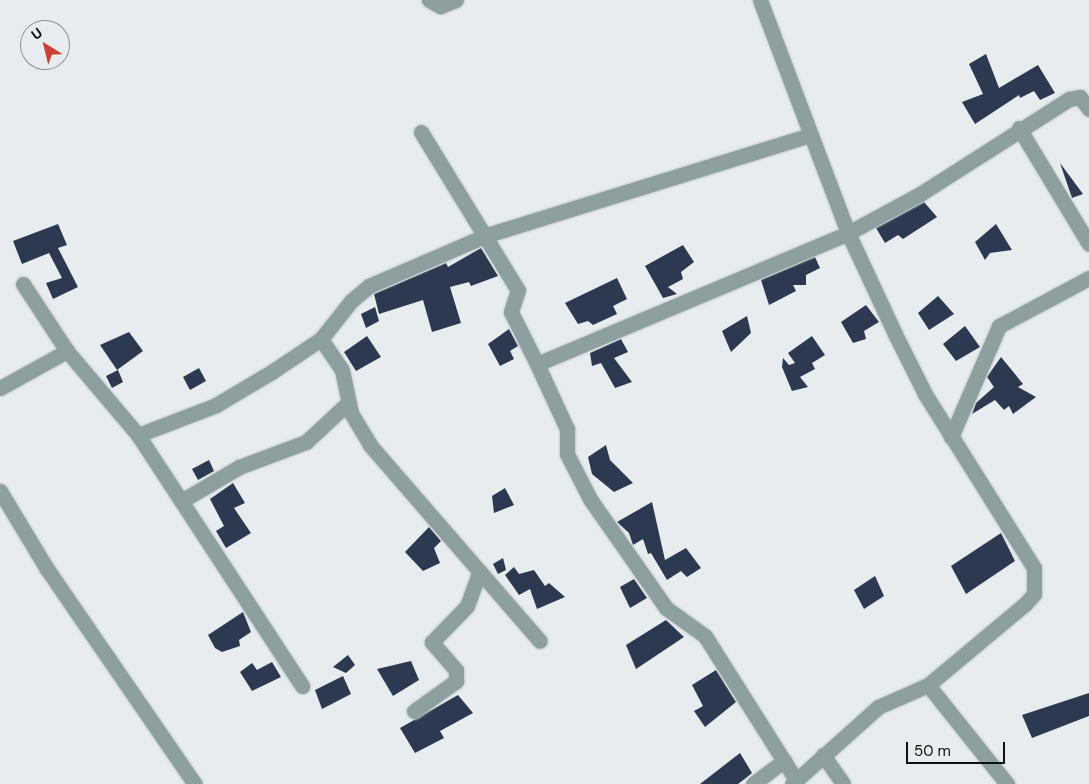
<!DOCTYPE html>
<html>
<head>
<meta charset="utf-8">
<style>
	body { margin:0 }
	#map { position:relative; width:1089px; height:784px; overflow:hidden; background:#e7ecee; font-family:"DM Sans",sans-serif }
	div>[style] { position:absolute }
	.building>* { inset:0; background:#2d3950 }
	.roads { filter:drop-shadow(0 0 1px #c4c9cb) drop-shadow(0 0 1px #c4c9cb) }
	.minor>* { height:15px; margin:-7.5px; padding:0 7.5px; transform-origin:7.5px; border-radius:7.5px; background:#8d9f9f }
	span { translate:-50% -50%; white-space:nowrap; text-align:center; line-height:1.15; -webkit-text-stroke:5px #e7ecee; paint-order:stroke }
	.north { position:absolute; left:20px; top:20px; width:50px; height:50px; box-sizing:border-box; background:#e7ecee; border:1px solid #919496; border-radius:50%; rotate:324deg; font-size:14px; font-weight:700; line-height:20px; text-align:center; color:#0f1011 }
	.north::after { content:''; display:block; margin:auto; width:18px; height:22px; background:#cc3f32; clip-path:polygon(50% 0,100% 100%,50% 72%,0 100%) }
	.scale { position:absolute; left:906px; top:742px; width:99px; height:22px; box-sizing:border-box; border:2px solid #0f1011; border-top:0; padding-left:6px; font-size:15px; line-height:18px; white-space:nowrap; color:#0f1011; -webkit-text-stroke:4px #e7ecee; paint-order:stroke }
</style>
</head>
<body>
<div id="map">
	<div class="building">
		<i style="clip-path:polygon(986px 54px,999px 88px,1038px 65px,1055px 93px,1040px 100px,1034px 91px,1020px 98px,1019px 95px,975px 124px,962px 102px,983px 94px,969px 64px)"></i>
		<i style="clip-path:polygon(1060px 163px,1083px 194px,1072px 198px)"></i>
		<i style="clip-path:polygon(924px 202px,937px 217px,903px 239px,898px 235px,885px 243px,876px 228px)"></i>
		<i style="clip-path:polygon(58px 224px,67px 245px,58px 248px,78px 287px,53px 299px,46px 283px,62px 278px,49px 253px,22px 264px,13px 241px)"></i>
		<i style="clip-path:polygon(996px 224px,1012px 250px,990px 253px,985px 260px,975px 242px)"></i>
		<i style="clip-path:polygon(683px 245px,694px 262px,681px 272px,683px 279px,668px 287px,677px 294px,663px 298px,645px 266px)"></i>
		<i style="clip-path:polygon(481px 248px,498px 276px,471px 286px,469px 282px,450px 287px,461px 323px,432px 332px,423px 300px,379px 314px,374px 294px,446px 263px,448px 267px)"></i>
		<i style="clip-path:polygon(815px 257px,820px 268px,806px 275px,806px 285px,793px 285px,796px 291px,769px 305px,761px 280px)"></i>
		<i style="clip-path:polygon(617px 278px,627px 299px,613px 306px,617px 314px,593px 325px,588px 321px,578px 324px,565px 303px)"></i>
		<i style="clip-path:polygon(938px 296px,954px 314px,929px 330px,918px 313px)"></i>
		<i style="clip-path:polygon(866px 305px,879px 322px,864px 331px,866px 339px,853px 343px,841px 322px)"></i>
		<i style="clip-path:polygon(375px 307px,379px 321px,366px 328px,361px 314px)"></i>
		<i style="clip-path:polygon(747px 316px,751px 333px,731px 352px,722px 331px)"></i>
		<i style="clip-path:polygon(965px 326px,980px 347px,956px 361px,943px 344px)"></i>
		<i style="clip-path:polygon(509px 329px,518px 346px,510px 351px,514px 359px,500px 366px,488px 344px)"></i>
		<i style="clip-path:polygon(129px 332px,143px 351px,117px 370px,100px 345px)"></i>
		<i style="clip-path:polygon(367px 336px,381px 357px,356px 371px,344px 352px)"></i>
		<i style="clip-path:polygon(812px 336px,825px 355px,812px 363px,815px 369px,800px 377px,808px 387px,792px 391px,782px 367px,783px 358px,789px 365px,795px 363px,788px 353px)"></i>
		<i style="clip-path:polygon(621px 339px,628px 352px,614px 358px,632px 382px,615px 388px,601px 363px,592px 366px,590px 353px)"></i>
		<i style="clip-path:polygon(1001px 357px,1023px 384px,1018px 387px,1036px 397px,1013px 414px,1009px 406px,1004px 410px,995px 400px,972px 414px,976px 403px,994px 387px,987px 377px)"></i>
		<i style="clip-path:polygon(199px 368px,206px 381px,190px 390px,183px 377px)"></i>
		<i style="clip-path:polygon(118px 370px,123px 382px,112px 388px,106px 376px)"></i>
		<i style="clip-path:polygon(606px 445px,610px 460px,633px 483px,614px 492px,592px 474px,588px 457px)"></i>
		<i style="clip-path:polygon(209px 460px,214px 471px,198px 480px,192px 469px)"></i>
		<i style="clip-path:polygon(233px 483px,245px 503px,234px 508px,251px 533px,226px 548px,216px 531px,224px 526px,210px 499px)"></i>
		<i style="clip-path:polygon(505px 488px,514px 505px,494px 513px,492px 496px)"></i>
		<i style="clip-path:polygon(652px 502px,665px 560px,686px 548px,701px 568px,687px 577px,681px 571px,667px 580px,651px 553px,648px 554px,643px 539px,633px 545px,629px 533px,617px 522px)"></i>
		<i style="clip-path:polygon(429px 527px,441px 541px,434px 548px,440px 563px,423px 571px,405px 552px)"></i>
		<i style="clip-path:polygon(1001px 533px,1015px 561px,966px 594px,951px 566px)"></i>
		<i style="clip-path:polygon(503px 558px,506px 570px,498px 574px,493px 564px)"></i>
		<i style="clip-path:polygon(514px 567px,519px 574px,534px 570px,545px 586px,549px 583px,565px 597px,537px 609px,530px 589px,519px 595px,505px 575px)"></i>
		<i style="clip-path:polygon(875px 576px,884px 596px,864px 609px,854px 590px)"></i>
		<i style="clip-path:polygon(634px 579px,647px 598px,630px 608px,620px 587px)"></i>
		<i style="clip-path:polygon(243px 612px,251px 632px,239px 640px,240px 646px,222px 652px,215px 648px,208px 635px)"></i>
		<i style="clip-path:polygon(666px 620px,684px 637px,636px 669px,626px 645px)"></i>
		<i style="clip-path:polygon(348px 655px,355px 665px,346px 673px,333px 667px)"></i>
		<i style="clip-path:polygon(411px 661px,419px 680px,393px 696px,377px 669px)"></i>
		<i style="clip-path:polygon(272px 662px,281px 677px,252px 691px,240px 672px,252px 663px,257px 670px)"></i>
		<i style="clip-path:polygon(716px 670px,736px 702px,705px 727px,694px 711px,703px 706px,692px 685px)"></i>
		<i style="clip-path:polygon(343px 676px,351px 694px,322px 709px,315px 690px)"></i>
		<i style="clip-path:polygon(1089px 693px,1089px 716px,1032px 738px,1022px 715px)"></i>
		<i style="clip-path:polygon(458px 695px,473px 713px,440px 731px,444px 738px,415px 753px,400px 728px)"></i>
		<i style="clip-path:polygon(740px 753px,752px 773px,746px 778px,738px 784px,700px 784px)"></i>
	</div>
	<div class="roads">
		<div class="minor">
			<i style="left:429px;top:0;width:13px;rotate:29deg"></i>
			<i style="left:440px;top:6px;width:17px;rotate:-21deg"></i>
			<i style="left:760px;top:0;width:249px;rotate:69.3deg"></i>
			<i style="left:848px;top:233px;width:111px;rotate:65deg"></i>
			<i style="left:895px;top:334px;width:67px;rotate:63.4deg"></i>
			<i style="left:925px;top:394px;width:205px;rotate:57.9deg"></i>
			<i style="left:1034px;top:568px;width:26px;rotate:90deg"></i>
			<i style="left:1034px;top:594px;width:13px;rotate:132deg"></i>
			<i style="left:1025px;top:604px;width:126px;rotate:140.1deg"></i>
			<i style="left:928px;top:685px;width:127px;rotate:51.4deg"></i>
			<i style="left:1019px;top:128px;width:135px;rotate:58.9deg"></i>
			<i style="left:421px;top:132px;width:185px;rotate:58.5deg"></i>
			<i style="left:518px;top:290px;width:23px;rotate:108deg"></i>
			<i style="left:511px;top:312px;width:58px;rotate:63.4deg"></i>
			<i style="left:537px;top:364px;width:337px;rotate:-22.8deg"></i>
			<i style="left:848px;top:233px;width:82px;rotate:-28.4deg"></i>
			<i style="left:920px;top:194px;width:177px;rotate:-32.5deg"></i>
			<i style="left:1069px;top:99px;width:11px;rotate:-10deg"></i>
			<i style="left:1080px;top:97px;width:15px;rotate:53deg"></i>
			<i style="left:23px;top:284px;width:80px;rotate:56.7deg"></i>
			<i style="left:321px;top:339px;width:37px;rotate:56deg"></i>
			<i style="left:342px;top:370px;width:44px;rotate:78.2deg"></i>
			<i style="left:351px;top:413px;width:37px;rotate:59deg"></i>
			<i style="left:370px;top:445px;width:259px;rotate:49.1deg"></i>
			<i style="left:537px;top:364px;width:72px;rotate:65.2deg"></i>
			<i style="left:567px;top:429px;width:25px;rotate:90deg"></i>
			<i style="left:567px;top:454px;width:51px;rotate:62.9deg"></i>
			<i style="left:590px;top:499px;width:133px;rotate:55.1deg"></i>
			<i style="left:666px;top:608px;width:48px;rotate:35.7deg"></i>
			<i style="left:705px;top:636px;width:170px;rotate:57.7deg"></i>
			<i style="left:0;top:388px;width:77px;rotate:-28.9deg"></i>
			<i style="left:67px;top:351px;width:110px;rotate:49.8deg"></i>
			<i style="left:138px;top:435px;width:84px;rotate:-21deg"></i>
			<i style="left:216px;top:405px;width:66px;rotate:-30.8deg"></i>
			<i style="left:273px;top:371px;width:58px;rotate:-33.7deg"></i>
			<i style="left:321px;top:339px;width:48px;rotate:-51.7deg"></i>
			<i style="left:351px;top:301px;width:23px;rotate:-40deg"></i>
			<i style="left:369px;top:286px;width:129px;rotate:-23.4deg"></i>
			<i style="left:487px;top:235px;width:338px;rotate:-17.2deg"></i>
			<i style="left:138px;top:435px;width:300px;rotate:56.8deg"></i>
			<i style="left:951px;top:437px;width:121px;rotate:-66.6deg"></i>
			<i style="left:999px;top:326px;width:102px;rotate:-28.1deg"></i>
			<i style="left:0;top:491px;width:91px;rotate:58.9deg"></i>
			<i style="left:47px;top:569px;width:261px;rotate:55.5deg"></i>
			<i style="left:183px;top:500px;width:65px;rotate:-30.5deg"></i>
			<i style="left:239px;top:467px;width:72px;rotate:-20.5deg"></i>
			<i style="left:306px;top:442px;width:57px;rotate:-42.9deg"></i>
			<i style="left:414px;top:711px;width:52px;rotate:-35.5deg"></i>
			<i style="left:456px;top:681px;width:11px;rotate:-90deg"></i>
			<i style="left:456px;top:670px;width:37px;rotate:-131deg"></i>
			<i style="left:432px;top:642px;width:50px;rotate:-45.8deg"></i>
			<i style="left:467px;top:606px;width:37px;rotate:-70deg"></i>
			<i style="left:823px;top:755px;width:35px;rotate:55deg"></i>
			<i style="left:753px;top:784px;width:39px;rotate:-37deg"></i>
			<i style="left:792px;top:784px;width:115px;rotate:-41.8deg"></i>
			<i style="left:878px;top:707px;width:55px;rotate:-23.7deg"></i>
		</div>
	</div>
	<div class="north">U</div>
	<div class="scale">50 m</div>
</div>
</body>
</html>
